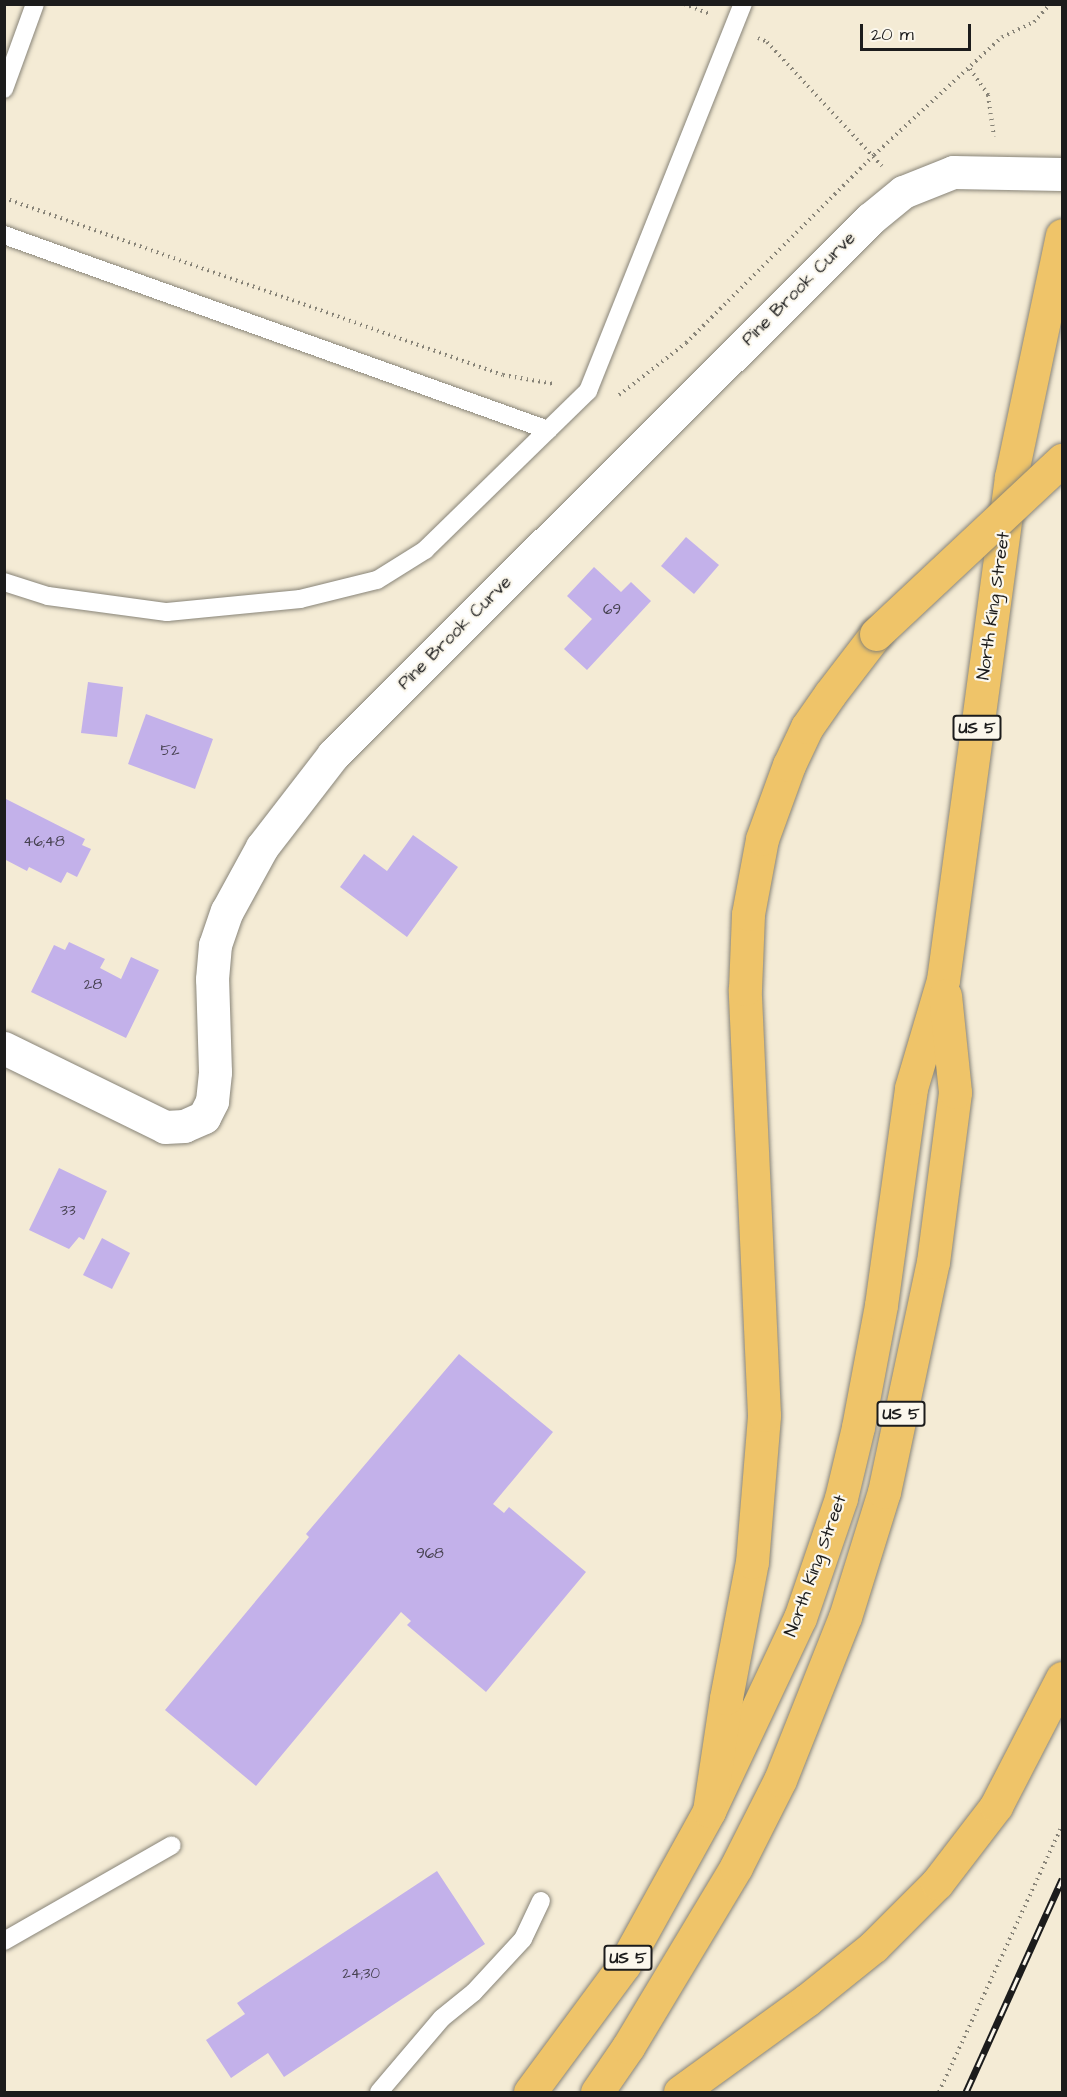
<!DOCTYPE html>
<html>
<head>
<meta charset="utf-8">
<style>
	body { margin:0 }
	#map { position:relative; width:1067px; height:2097px; overflow:hidden; background:#f4ebd5; font-family:"Architects Daughter",sans-serif }
	div>[style] { position:absolute }
	.building>* { inset:0; background:#c3b1ea }
	.path>* { height:4px; margin-top:-2px; transform-origin:0; background:repeating-linear-gradient(90deg,#888478 0 1.5px,transparent 0 6px) }
	.roads { filter:drop-shadow(0 0 2px #888478) drop-shadow(0 0 2px #888478) }
	.service>* { height:18px; margin:-9px; padding:0 9px; transform-origin:9px; border-radius:9px; background:#fff }
	.minor>* { height:33px; margin:-16.5px; padding:0 16.5px; transform-origin:16.5px; border-radius:16.5px; background:#fff }
	.primary>* { height:33px; margin:-16.5px; padding:0 16.5px; transform-origin:16.5px; border-radius:16.5px; background:#efc469 }
	.motorway>* { height:33px; margin:-16.5px; padding:0 16.5px; transform-origin:16.5px; border-radius:16.5px; background:#efc469 }
	.rail>* { height:7px; margin-top:-3.5px; transform-origin:0; background:repeating-linear-gradient(90deg,#fbf7ec 0 14px,#1c1c1c 0 28px); box-sizing:border-box; border-block:2px solid #1c1c1c }
	.bridges { filter:drop-shadow(0 0 2px #888478) drop-shadow(0 0 2px #888478) }
	.motorway-bridge>* { height:33px; margin:-16.5px; padding:0 16.5px; transform-origin:16.5px; border-radius:16.5px; background:#efc469 }
	span { translate:-50% -50%; white-space:nowrap; text-align:center; line-height:1.15; -webkit-text-stroke:4.5px #fbf7ec; paint-order:stroke }
	.number-label { font-size:15px; color:#464150 }
	.number-label span { -webkit-text-stroke-width:0 }
	.shield-label span { padding:2px 4px; background:#fbf7ec; border:2px solid; border-radius:4px; -webkit-text-stroke-width:0 }
	.shield-label { font-size:16px; color:#1c1c1c; font-weight:700 }
	.street-label { font-size:18px; color:#1c1c1c }
	.frame { position:absolute; inset:0; border:6px solid #1c1c1c; pointer-events:none }
	.scale { position:absolute; left:860px; top:24px; width:111px; height:27px; box-sizing:border-box; border:3px solid #1c1c1c; border-top:0; padding-left:8px; font-size:18px; line-height:21px; white-space:nowrap; color:#1c1c1c; -webkit-text-stroke:4px #fbf7ec; paint-order:stroke }
</style>
</head>
<body>
<div id="map">
	<div class="building">
		<i style="clip-path:polygon(686px 537px,719px 565px,694px 594px,661px 566px)"></i>
		<i style="clip-path:polygon(594px 567px,621px 592px,631px 582px,651px 601px,587px 670px,564px 649px,592px 619px,567px 596px)"></i>
		<i style="clip-path:polygon(88px 682px,123px 687px,117px 737px,81px 733px)"></i>
		<i style="clip-path:polygon(146px 714px,213px 739px,195px 789px,128px 764px)"></i>
		<i style="clip-path:polygon(4px 798px,85px 839px,82px 845px,91px 849px,77px 877px,67px 872px,61px 883px,29px 867px,27px 871px,4px 859px)"></i>
		<i style="clip-path:polygon(413px 835px,458px 867px,407px 937px,340px 887px,364px 854px,387px 871px)"></i>
		<i style="clip-path:polygon(69px 942px,105px 959px,100px 968px,121px 979px,131px 957px,159px 970px,126px 1038px,31px 992px,54px 945px,65px 950px)"></i>
		<i style="clip-path:polygon(59px 1168px,107px 1191px,84px 1240px,79px 1237px,69px 1249px,29px 1230px)"></i>
		<i style="clip-path:polygon(102px 1238px,130px 1253px,112px 1289px,83px 1275px)"></i>
		<i style="clip-path:polygon(459px 1354px,553px 1432px,493px 1504px,504px 1513px,509px 1507px,586px 1572px,486px 1692px,407px 1625px,411px 1621px,401px 1612px,256px 1786px,165px 1710px,309px 1537px,306px 1534px)"></i>
		<i style="clip-path:polygon(437px 1871px,485px 1944px,284px 2077px,268px 2053px,231px 2078px,206px 2040px,245px 2014px,237px 2003px)"></i>
	</div>
	<div class="path">
		<i style="left:684px;top:4px;width:26px;rotate:21deg"></i>
		<i style="left:758px;top:38px;width:10px;rotate:24deg"></i>
		<i style="left:767px;top:42px;width:169px;rotate:47.2deg"></i>
		<i style="left:970px;top:69px;width:32px;rotate:55deg"></i>
		<i style="left:988px;top:95px;width:42px;rotate:81.9deg"></i>
		<i style="left:4px;top:198px;width:529px;rotate:19.53deg"></i>
		<i style="left:503px;top:375px;width:52px;rotate:10deg"></i>
		<i style="left:619px;top:395px;width:85px;rotate:-37.8deg"></i>
		<i style="left:686px;top:343px;width:266px;rotate:-45deg"></i>
		<i style="left:874px;top:155px;width:174px;rotate:-42.7deg"></i>
		<i style="left:1002px;top:37px;width:35px;rotate:-25deg"></i>
		<i style="left:1034px;top:22px;width:24px;rotate:-48deg"></i>
		<i style="left:939px;top:2092px;width:293px;rotate:-65.2deg"></i>
	</div>
	<div class="roads">
		<div class="service">
			<i style="left:4px;top:89px;width:90px;rotate:-70deg"></i>
			<i style="left:4px;top:235px;width:578px;rotate:19.72deg"></i>
			<i style="left:4px;top:582px;width:46px;rotate:17.7deg"></i>
			<i style="left:48px;top:596px;width:120px;rotate:7.7deg"></i>
			<i style="left:167px;top:612px;width:134px;rotate:-5.6deg"></i>
			<i style="left:300px;top:599px;width:79px;rotate:-13.9deg"></i>
			<i style="left:377px;top:580px;width:57px;rotate:-32deg"></i>
			<i style="left:425px;top:550px;width:228px;rotate:-44.3deg"></i>
			<i style="left:588px;top:391px;width:417px;rotate:-68.2deg"></i>
			<i style="left:4px;top:1941px;width:193px;rotate:-29.7deg"></i>
			<i style="left:379px;top:2092px;width:97px;rotate:-49.6deg"></i>
			<i style="left:442px;top:2018px;width:41px;rotate:-39.1deg"></i>
			<i style="left:474px;top:1992px;width:72px;rotate:-47.2deg"></i>
			<i style="left:523px;top:1939px;width:42px;rotate:-64.7deg"></i>
		</div>
		<div class="minor">
			<i style="left:4px;top:1048px;width:179px;rotate:26.1deg"></i>
			<i style="left:165px;top:1127px;width:19px;rotate:-3deg"></i>
			<i style="left:184px;top:1126px;width:22px;rotate:-24deg"></i>
			<i style="left:204px;top:1117px;width:18px;rotate:-63deg"></i>
			<i style="left:212px;top:1101px;width:29px;rotate:-84deg"></i>
			<i style="left:215px;top:1072px;width:93px;rotate:-91.8deg"></i>
			<i style="left:212px;top:979px;width:34px;rotate:-85deg"></i>
			<i style="left:215px;top:945px;width:36px;rotate:-71deg"></i>
			<i style="left:227px;top:911px;width:73px;rotate:-61.3deg"></i>
			<i style="left:262px;top:847px;width:116px;rotate:-52.3deg"></i>
			<i style="left:333px;top:755px;width:759px;rotate:-44.95deg"></i>
			<i style="left:870px;top:219px;width:43px;rotate:-39.3deg"></i>
			<i style="left:903px;top:192px;width:54px;rotate:-21.8deg"></i>
			<i style="left:953px;top:172px;width:109px;rotate:1.1deg"></i>
		</div>
		<div class="primary">
			<i style="left:530px;top:2092px;width:158px;rotate:-53.5deg"></i>
			<i style="left:624px;top:1965px;width:176px;rotate:-61.1deg"></i>
			<i style="left:709px;top:1811px;width:213px;rotate:-64.8deg"></i>
			<i style="left:800px;top:1618px;width:127px;rotate:-71.1deg"></i>
			<i style="left:841px;top:1498px;width:73px;rotate:-76.5deg"></i>
			<i style="left:858px;top:1427px;width:124px;rotate:-79.3deg"></i>
			<i style="left:881px;top:1305px;width:219px;rotate:-82.1deg"></i>
			<i style="left:911px;top:1088px;width:113px;rotate:-73.5deg"></i>
			<i style="left:943px;top:980px;width:508px;rotate:-82.3deg"></i>
			<i style="left:1011px;top:477px;width:247px;rotate:-78.1deg"></i>
			<i style="left:597px;top:2092px;width:55px;rotate:-55.4deg"></i>
			<i style="left:628px;top:2047px;width:210px;rotate:-59deg"></i>
			<i style="left:736px;top:1867px;width:97px;rotate:-63.2deg"></i>
			<i style="left:780px;top:1780px;width:175px;rotate:-68.3deg"></i>
			<i style="left:845px;top:1617px;width:131px;rotate:-72.7deg"></i>
			<i style="left:884px;top:1492px;width:235px;rotate:-78deg"></i>
			<i style="left:933px;top:1262px;width:171px;rotate:-82.6deg"></i>
			<i style="left:955px;top:1092px;width:97px;rotate:-95.9deg"></i>
		</div>
		<div class="motorway">
			<i style="left:709px;top:1811px;width:114px;rotate:-81.4deg"></i>
			<i style="left:726px;top:1698px;width:138px;rotate:-79.2deg"></i>
			<i style="left:752px;top:1562px;width:147px;rotate:-85.3deg"></i>
			<i style="left:764px;top:1415px;width:426px;rotate:-92.6deg"></i>
			<i style="left:745px;top:989px;width:75px;rotate:-87.7deg"></i>
			<i style="left:748px;top:914px;width:76px;rotate:-79.4deg"></i>
			<i style="left:762px;top:839px;width:79px;rotate:-70deg"></i>
			<i style="left:789px;top:765px;width:42px;rotate:-64.7deg"></i>
			<i style="left:807px;top:727px;width:40px;rotate:-55.1deg"></i>
			<i style="left:830px;top:694px;width:76px;rotate:-52.5deg"></i>
			<i style="left:680px;top:2092px;width:157px;rotate:-35.9deg"></i>
			<i style="left:807px;top:2000px;width:85px;rotate:-38.8deg"></i>
			<i style="left:873px;top:1947px;width:91px;rotate:-45deg"></i>
			<i style="left:937px;top:1883px;width:97px;rotate:-52.5deg"></i>
			<i style="left:996px;top:1806px;width:144px;rotate:-62.7deg"></i>
		</div>
	</div>
	<div class="rail">
		<i style="left:966px;top:2092px;width:234px;rotate:-65.7deg"></i>
	</div>
	<div class="bridges">
		<div class="motorway-bridge">
			<i style="left:876px;top:634px;width:255px;rotate:-43.1deg"></i>
		</div>
	</div>
	<div class="number-label">
		<span style="left:612px;top:610px">69</span>
		<span style="left:170px;top:751px">52</span>
		<span style="left:44px;top:842px">46;48</span>
		<span style="left:93px;top:985px">28</span>
		<span style="left:68px;top:1211px">33</span>
		<span style="left:430px;top:1554px">968</span>
		<span style="left:361px;top:1974px">24;30</span>
	</div>
	<div class="shield-label">
		<span style="left:977px;top:728px">US 5</span>
		<span style="left:901px;top:1414px">US 5</span>
		<span style="left:628px;top:1958px">US 5</span>
	</div>
	<div class="street-label">
		<span style="left:799px;top:289px;rotate:-45deg">Pine Brook Curve</span>
		<span style="left:994px;top:606px;rotate:-82deg">North King Street</span>
		<span style="left:455px;top:633px;rotate:-45deg">Pine Brook Curve</span>
		<span style="left:816px;top:1566px;rotate:-70deg">North King Street</span>
	</div>
	<div class="frame"></div>
	<div class="scale">20 m</div>
</div>
</body>
</html>
